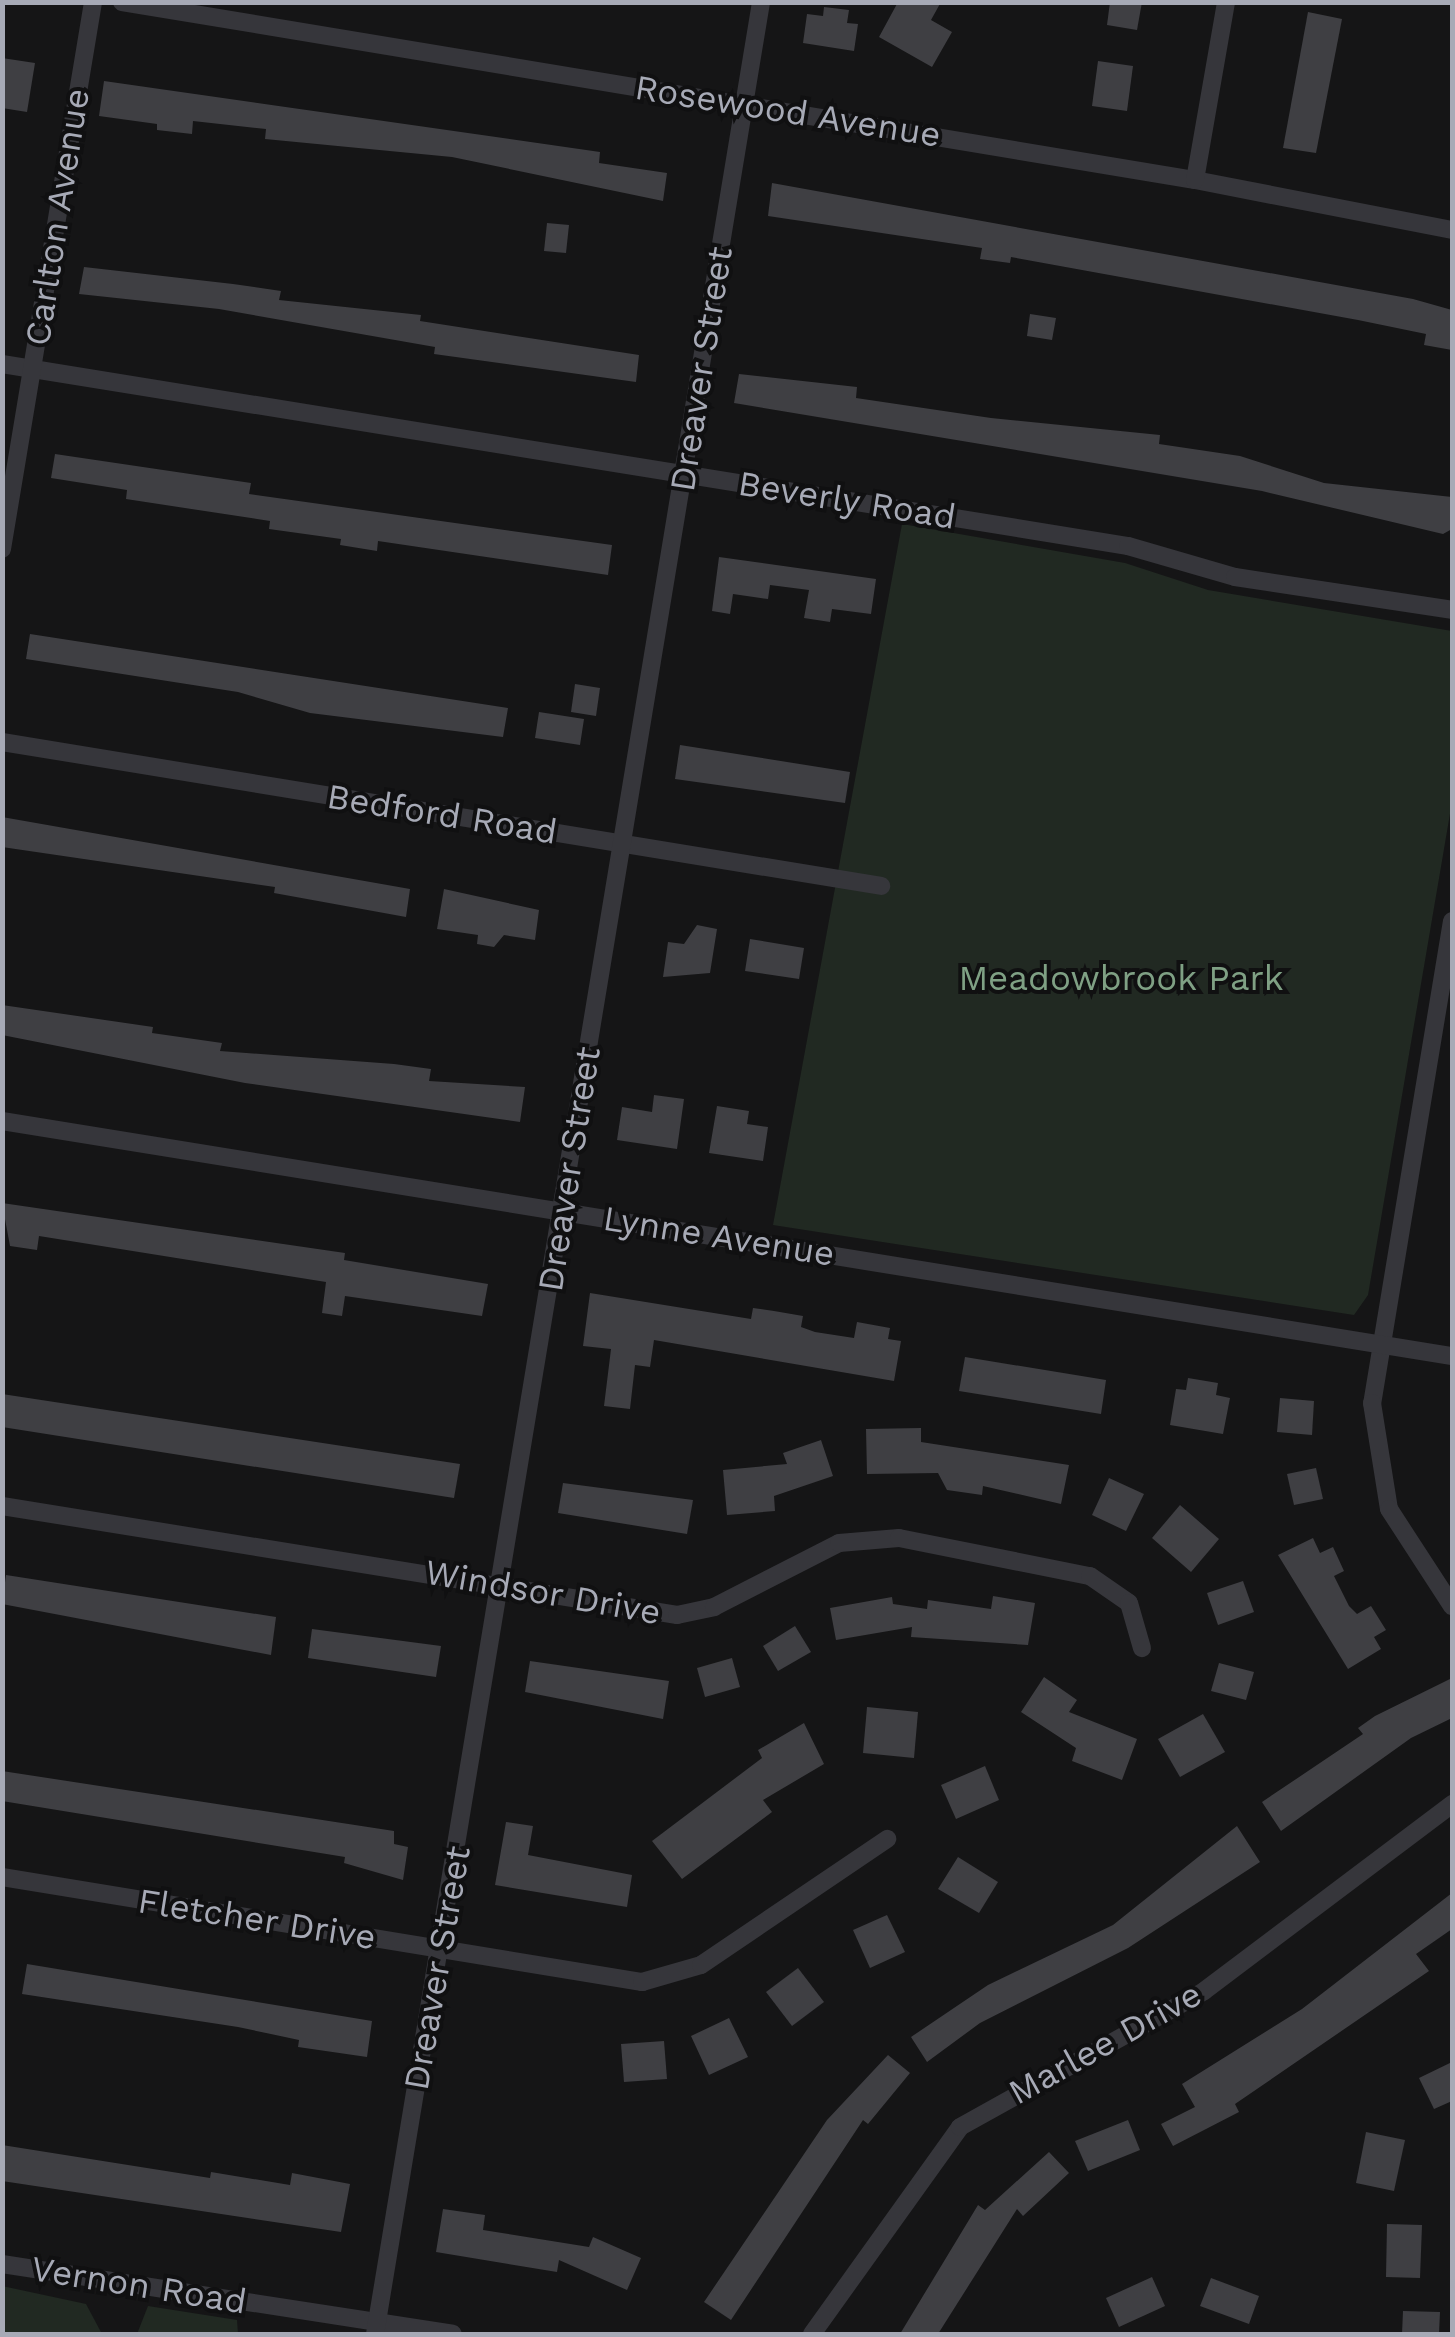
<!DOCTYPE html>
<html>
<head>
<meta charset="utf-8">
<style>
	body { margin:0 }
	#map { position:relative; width:1455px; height:2337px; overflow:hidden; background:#151516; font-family:"Work Sans",sans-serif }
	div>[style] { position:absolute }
	.green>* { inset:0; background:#212922 }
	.building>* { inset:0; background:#3f3f43 }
	.minor>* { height:18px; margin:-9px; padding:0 9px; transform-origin:9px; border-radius:9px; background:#36363b }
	span { translate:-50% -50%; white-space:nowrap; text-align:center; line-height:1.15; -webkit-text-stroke:8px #101011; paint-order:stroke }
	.street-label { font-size:35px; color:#a7aab6 }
	.park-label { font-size:35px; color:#7fa084 }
	.frame { position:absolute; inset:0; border:5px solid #a7aab6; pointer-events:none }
</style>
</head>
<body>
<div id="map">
	<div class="green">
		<i style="clip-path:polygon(902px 524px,1125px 563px,1208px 590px,1452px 631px,1452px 802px,1368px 1295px,1354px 1315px,773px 1225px)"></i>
		<i style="clip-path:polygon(2px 2286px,86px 2304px,102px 2334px,3px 2334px)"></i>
		<i style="clip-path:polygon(148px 2306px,237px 2320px,238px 2334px,137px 2334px)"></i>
	</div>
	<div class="building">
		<i style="clip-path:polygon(898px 2px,941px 2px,931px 20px,952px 32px,932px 67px,879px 37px)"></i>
		<i style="clip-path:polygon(1110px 2px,1142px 2px,1137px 30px,1107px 25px)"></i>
		<i style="clip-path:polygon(824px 7px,849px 10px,847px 23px,858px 24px,854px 51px,803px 43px,807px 14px,823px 16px)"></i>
		<i style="clip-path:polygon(1308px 12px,1342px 19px,1316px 153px,1283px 148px)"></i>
		<i style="clip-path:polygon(2px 58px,35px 63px,27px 112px,2px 108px)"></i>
		<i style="clip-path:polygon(1098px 61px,1133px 66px,1127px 111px,1092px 106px)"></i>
		<i style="clip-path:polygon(104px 81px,600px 152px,599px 163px,667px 173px,663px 201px,452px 157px,265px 139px,266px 129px,193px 121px,192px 134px,157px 130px,157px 124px,99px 116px)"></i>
		<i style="clip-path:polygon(772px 183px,1413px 299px,1452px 310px,1452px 350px,1424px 345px,1426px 334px,1358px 320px,1011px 257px,1010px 263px,980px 259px,982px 248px,768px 216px)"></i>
		<i style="clip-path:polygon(547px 223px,569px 225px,566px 253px,544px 251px)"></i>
		<i style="clip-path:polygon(84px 267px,233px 284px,281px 291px,279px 300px,421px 315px,420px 321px,639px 355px,636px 382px,434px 354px,435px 347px,219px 309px,79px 294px)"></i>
		<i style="clip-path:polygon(1030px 314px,1056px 318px,1052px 340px,1027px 336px)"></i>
		<i style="clip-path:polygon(739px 374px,857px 387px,856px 398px,991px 418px,1160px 435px,1159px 444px,1240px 456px,1324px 483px,1452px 497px,1452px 529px,1443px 534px,1262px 491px,734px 403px)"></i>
		<i style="clip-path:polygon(55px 454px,251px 483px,249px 494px,612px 545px,608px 575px,378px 541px,377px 551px,340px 545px,341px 539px,269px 529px,270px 521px,126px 499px,127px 490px,51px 478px)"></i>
		<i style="clip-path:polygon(719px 557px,876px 579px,871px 614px,832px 609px,830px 622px,804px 618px,809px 590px,770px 585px,768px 599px,733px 594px,730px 614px,712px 611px)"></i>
		<i style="clip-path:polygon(30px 634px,508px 708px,503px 737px,310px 713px,238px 692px,26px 659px)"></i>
		<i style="clip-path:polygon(575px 684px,600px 688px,596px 716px,571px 712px)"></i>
		<i style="clip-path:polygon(539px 712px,584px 719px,580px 745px,535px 738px)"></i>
		<i style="clip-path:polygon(680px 745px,850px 772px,845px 803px,675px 779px)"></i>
		<i style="clip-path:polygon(2px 817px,410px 889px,406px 917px,274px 893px,275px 887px,2px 847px)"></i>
		<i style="clip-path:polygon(444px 889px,539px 910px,535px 940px,504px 935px,494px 947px,477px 944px,478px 935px,437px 929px)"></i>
		<i style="clip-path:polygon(697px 925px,717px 929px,710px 973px,663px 977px,668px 942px,684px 944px)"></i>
		<i style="clip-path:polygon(750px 939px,804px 948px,799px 979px,745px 971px)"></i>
		<i style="clip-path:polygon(2px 1005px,153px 1027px,152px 1033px,222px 1043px,220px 1051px,394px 1064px,431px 1069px,429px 1081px,525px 1087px,520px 1122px,245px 1083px,2px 1035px)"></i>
		<i style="clip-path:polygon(654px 1095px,684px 1099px,677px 1149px,617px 1140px,622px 1107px,652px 1112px)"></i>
		<i style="clip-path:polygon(717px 1106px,749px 1111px,747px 1124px,768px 1127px,763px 1161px,709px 1153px)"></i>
		<i style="clip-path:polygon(2px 1203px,345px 1253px,344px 1260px,488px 1284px,482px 1316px,345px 1296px,342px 1316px,322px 1313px,326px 1282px,39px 1236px,37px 1250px,10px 1246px)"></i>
		<i style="clip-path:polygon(590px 1293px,751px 1319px,753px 1308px,774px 1311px,803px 1316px,801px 1327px,815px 1332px,854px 1338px,857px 1322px,890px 1328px,888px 1339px,901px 1341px,894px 1381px,654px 1340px,650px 1367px,635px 1365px,630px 1409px,604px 1406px,611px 1349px,583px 1346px)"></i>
		<i style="clip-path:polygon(965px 1357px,1106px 1380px,1101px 1414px,959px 1391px)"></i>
		<i style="clip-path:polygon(1188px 1378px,1218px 1383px,1216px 1395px,1230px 1398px,1223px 1434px,1170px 1425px,1176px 1389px,1186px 1390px)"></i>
		<i style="clip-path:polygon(2px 1394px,460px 1464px,454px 1498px,2px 1427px)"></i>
		<i style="clip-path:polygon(1280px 1398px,1314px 1401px,1312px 1435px,1277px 1432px)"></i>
		<i style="clip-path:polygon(921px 1428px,921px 1442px,1069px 1465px,1061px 1504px,983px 1486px,982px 1495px,947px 1490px,938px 1473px,867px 1474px,866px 1429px)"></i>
		<i style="clip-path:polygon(821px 1440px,833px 1476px,774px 1496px,775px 1511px,727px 1515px,723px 1470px,787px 1464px,783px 1453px)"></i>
		<i style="clip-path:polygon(1316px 1468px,1323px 1499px,1294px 1505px,1287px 1474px)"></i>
		<i style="clip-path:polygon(1109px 1478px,1144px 1494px,1126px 1531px,1092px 1515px)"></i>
		<i style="clip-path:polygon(563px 1483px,693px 1500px,687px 1534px,558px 1513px)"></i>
		<i style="clip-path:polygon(1180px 1505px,1219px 1539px,1191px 1572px,1152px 1538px)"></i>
		<i style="clip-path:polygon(1313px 1538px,1320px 1553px,1333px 1547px,1344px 1571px,1334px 1576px,1349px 1606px,1357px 1614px,1371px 1606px,1386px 1630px,1374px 1637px,1381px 1649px,1348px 1669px,1278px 1555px)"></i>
		<i style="clip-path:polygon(6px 1575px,276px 1617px,271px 1655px,2px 1604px)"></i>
		<i style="clip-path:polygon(1243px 1581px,1254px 1612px,1218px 1625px,1207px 1593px)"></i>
		<i style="clip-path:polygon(993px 1596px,1035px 1603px,1028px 1645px,911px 1637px,912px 1627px,836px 1640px,830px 1608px,892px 1597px,893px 1604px,927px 1609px,928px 1600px,991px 1609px)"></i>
		<i style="clip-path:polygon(795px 1626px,811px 1652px,778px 1671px,763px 1646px)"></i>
		<i style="clip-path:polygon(312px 1629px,441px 1646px,436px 1677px,308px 1658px)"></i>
		<i style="clip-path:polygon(732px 1658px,740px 1687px,705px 1697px,697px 1668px)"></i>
		<i style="clip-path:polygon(530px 1661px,669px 1681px,663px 1719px,525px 1692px)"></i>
		<i style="clip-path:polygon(1219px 1663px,1254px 1672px,1246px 1700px,1211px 1691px)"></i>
		<i style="clip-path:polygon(1044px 1677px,1077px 1700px,1069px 1712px,1137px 1739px,1122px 1780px,1072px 1761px,1076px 1748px,1021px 1712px)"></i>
		<i style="clip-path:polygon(1452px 1678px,1452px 1718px,1411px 1738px,1281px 1831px,1262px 1802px,1363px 1734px,1358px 1728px,1375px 1716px)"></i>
		<i style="clip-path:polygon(867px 1707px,918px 1712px,914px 1758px,863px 1753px)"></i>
		<i style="clip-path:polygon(1203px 1714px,1225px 1752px,1180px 1777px,1158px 1739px)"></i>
		<i style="clip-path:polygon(804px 1723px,824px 1764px,763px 1800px,772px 1812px,682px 1879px,652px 1841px,762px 1758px,758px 1750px)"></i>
		<i style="clip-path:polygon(985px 1766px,999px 1800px,956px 1819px,941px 1785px)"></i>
		<i style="clip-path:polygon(2px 1771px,394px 1831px,394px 1844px,408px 1847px,403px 1880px,344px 1863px,345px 1857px,2px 1801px)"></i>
		<i style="clip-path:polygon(506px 1822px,533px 1826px,528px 1855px,632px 1875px,627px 1907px,495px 1885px)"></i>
		<i style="clip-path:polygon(1237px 1826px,1260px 1862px,1128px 1948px,980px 2023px,927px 2062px,911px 2037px,988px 1985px,1113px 1925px)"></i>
		<i style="clip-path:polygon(958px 1857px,998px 1882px,979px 1913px,938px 1889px)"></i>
		<i style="clip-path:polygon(1452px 1893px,1452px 1929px,1416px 1954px,1429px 1971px,1235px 2104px,1239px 2112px,1173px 2146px,1161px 2124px,1195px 2107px,1182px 2084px,1302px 2009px)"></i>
		<i style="clip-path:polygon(887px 1915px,905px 1952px,870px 1968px,853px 1930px)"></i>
		<i style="clip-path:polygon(27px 1964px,372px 2021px,367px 2057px,298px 2047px,299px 2040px,238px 2027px,22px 1994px)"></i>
		<i style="clip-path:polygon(798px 1968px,824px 2002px,792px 2026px,766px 1992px)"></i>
		<i style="clip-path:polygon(729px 2018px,748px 2057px,709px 2075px,691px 2036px)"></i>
		<i style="clip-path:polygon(664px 2041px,667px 2079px,624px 2082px,621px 2044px)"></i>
		<i style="clip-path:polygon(888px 2055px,910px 2073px,868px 2124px,863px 2120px,731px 2320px,704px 2302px,827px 2120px)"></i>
		<i style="clip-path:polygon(1452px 2062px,1452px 2101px,1434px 2109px,1419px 2078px)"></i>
		<i style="clip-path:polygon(1128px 2120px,1140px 2150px,1088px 2171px,1075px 2141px)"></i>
		<i style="clip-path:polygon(1366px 2132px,1405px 2140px,1394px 2191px,1356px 2183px)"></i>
		<i style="clip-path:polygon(2px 2145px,210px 2178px,211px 2172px,290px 2185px,292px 2173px,350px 2184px,341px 2232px,2px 2181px)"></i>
		<i style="clip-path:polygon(1049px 2152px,1069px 2173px,1023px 2216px,1017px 2209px,938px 2334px,900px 2334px,978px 2205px,985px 2210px)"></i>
		<i style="clip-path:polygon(443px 2209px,485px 2215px,483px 2230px,589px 2247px,593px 2237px,641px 2258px,627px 2290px,559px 2260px,557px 2272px,436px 2252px)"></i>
		<i style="clip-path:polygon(1387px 2224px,1422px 2225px,1420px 2278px,1386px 2277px)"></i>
		<i style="clip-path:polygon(1152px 2277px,1165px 2306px,1119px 2327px,1106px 2298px)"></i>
		<i style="clip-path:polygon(1211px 2278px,1259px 2296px,1249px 2324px,1200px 2306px)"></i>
		<i style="clip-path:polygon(1403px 2311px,1440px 2312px,1439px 2334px,1402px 2334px)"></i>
	</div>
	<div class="minor">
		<i style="left:122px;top:2px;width:1088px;rotate:9.42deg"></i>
		<i style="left:1195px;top:180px;width:262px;rotate:11deg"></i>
		<i style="left:1195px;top:180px;width:181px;rotate:-80.1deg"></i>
		<i style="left:2px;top:364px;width:1141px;rotate:9.18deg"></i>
		<i style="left:1128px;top:546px;width:111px;rotate:16.2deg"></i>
		<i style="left:1235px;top:577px;width:219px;rotate:8.6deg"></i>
		<i style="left:2px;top:549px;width:555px;rotate:-80.55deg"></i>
		<i style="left:2px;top:742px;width:891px;rotate:9.3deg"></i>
		<i style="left:1452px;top:921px;width:489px;rotate:99.4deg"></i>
		<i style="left:1372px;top:1403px;width:107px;rotate:80.9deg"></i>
		<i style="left:1389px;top:1509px;width:116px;rotate:57deg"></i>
		<i style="left:2px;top:1121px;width:1469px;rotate:9.21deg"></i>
		<i style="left:2px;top:1506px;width:684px;rotate:9.17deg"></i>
		<i style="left:677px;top:1615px;width:38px;rotate:-12deg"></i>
		<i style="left:714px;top:1607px;width:140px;rotate:-27.1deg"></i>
		<i style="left:839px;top:1543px;width:60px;rotate:-4.8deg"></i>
		<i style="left:899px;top:1538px;width:195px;rotate:11.3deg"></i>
		<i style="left:1090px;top:1576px;width:47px;rotate:34.7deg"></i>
		<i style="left:1129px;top:1603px;width:47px;rotate:73.9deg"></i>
		<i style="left:2px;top:1877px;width:649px;rotate:9.32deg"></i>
		<i style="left:642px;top:1982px;width:61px;rotate:-16.1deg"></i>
		<i style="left:701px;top:1965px;width:225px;rotate:-34.1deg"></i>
		<i style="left:2px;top:2264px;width:456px;rotate:8.8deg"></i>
		<i style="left:375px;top:2334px;width:2364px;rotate:-80.6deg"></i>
		<i style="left:812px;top:2334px;width:254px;rotate:-54.4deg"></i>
		<i style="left:960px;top:2127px;width:279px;rotate:-29.1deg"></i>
		<i style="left:1204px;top:1991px;width:311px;rotate:-37deg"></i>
	</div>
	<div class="street-label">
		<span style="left:788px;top:111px;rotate:9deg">Rosewood Avenue</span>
		<span style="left:57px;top:217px;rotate:-81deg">Carlton Avenue</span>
		<span style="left:701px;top:369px;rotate:-81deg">Dreaver Street</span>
		<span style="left:847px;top:500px;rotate:9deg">Beverly Road</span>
		<span style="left:442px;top:814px;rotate:9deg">Bedford Road</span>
		<span style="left:569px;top:1169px;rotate:-81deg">Dreaver Street</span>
		<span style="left:719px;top:1236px;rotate:9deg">Lynne Avenue</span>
		<span style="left:543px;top:1592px;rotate:10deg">Windsor Drive</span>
		<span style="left:257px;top:1919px;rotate:9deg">Fletcher Drive</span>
		<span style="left:437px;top:1968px;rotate:-80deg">Dreaver Street</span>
		<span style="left:1105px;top:2043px;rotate:-29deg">Marlee Drive</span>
		<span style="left:139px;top:2285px;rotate:9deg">Vernon Road</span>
	</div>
	<div class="park-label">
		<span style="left:1121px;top:978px">Meadowbrook Park</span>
	</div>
	<div class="frame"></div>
</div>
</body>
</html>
